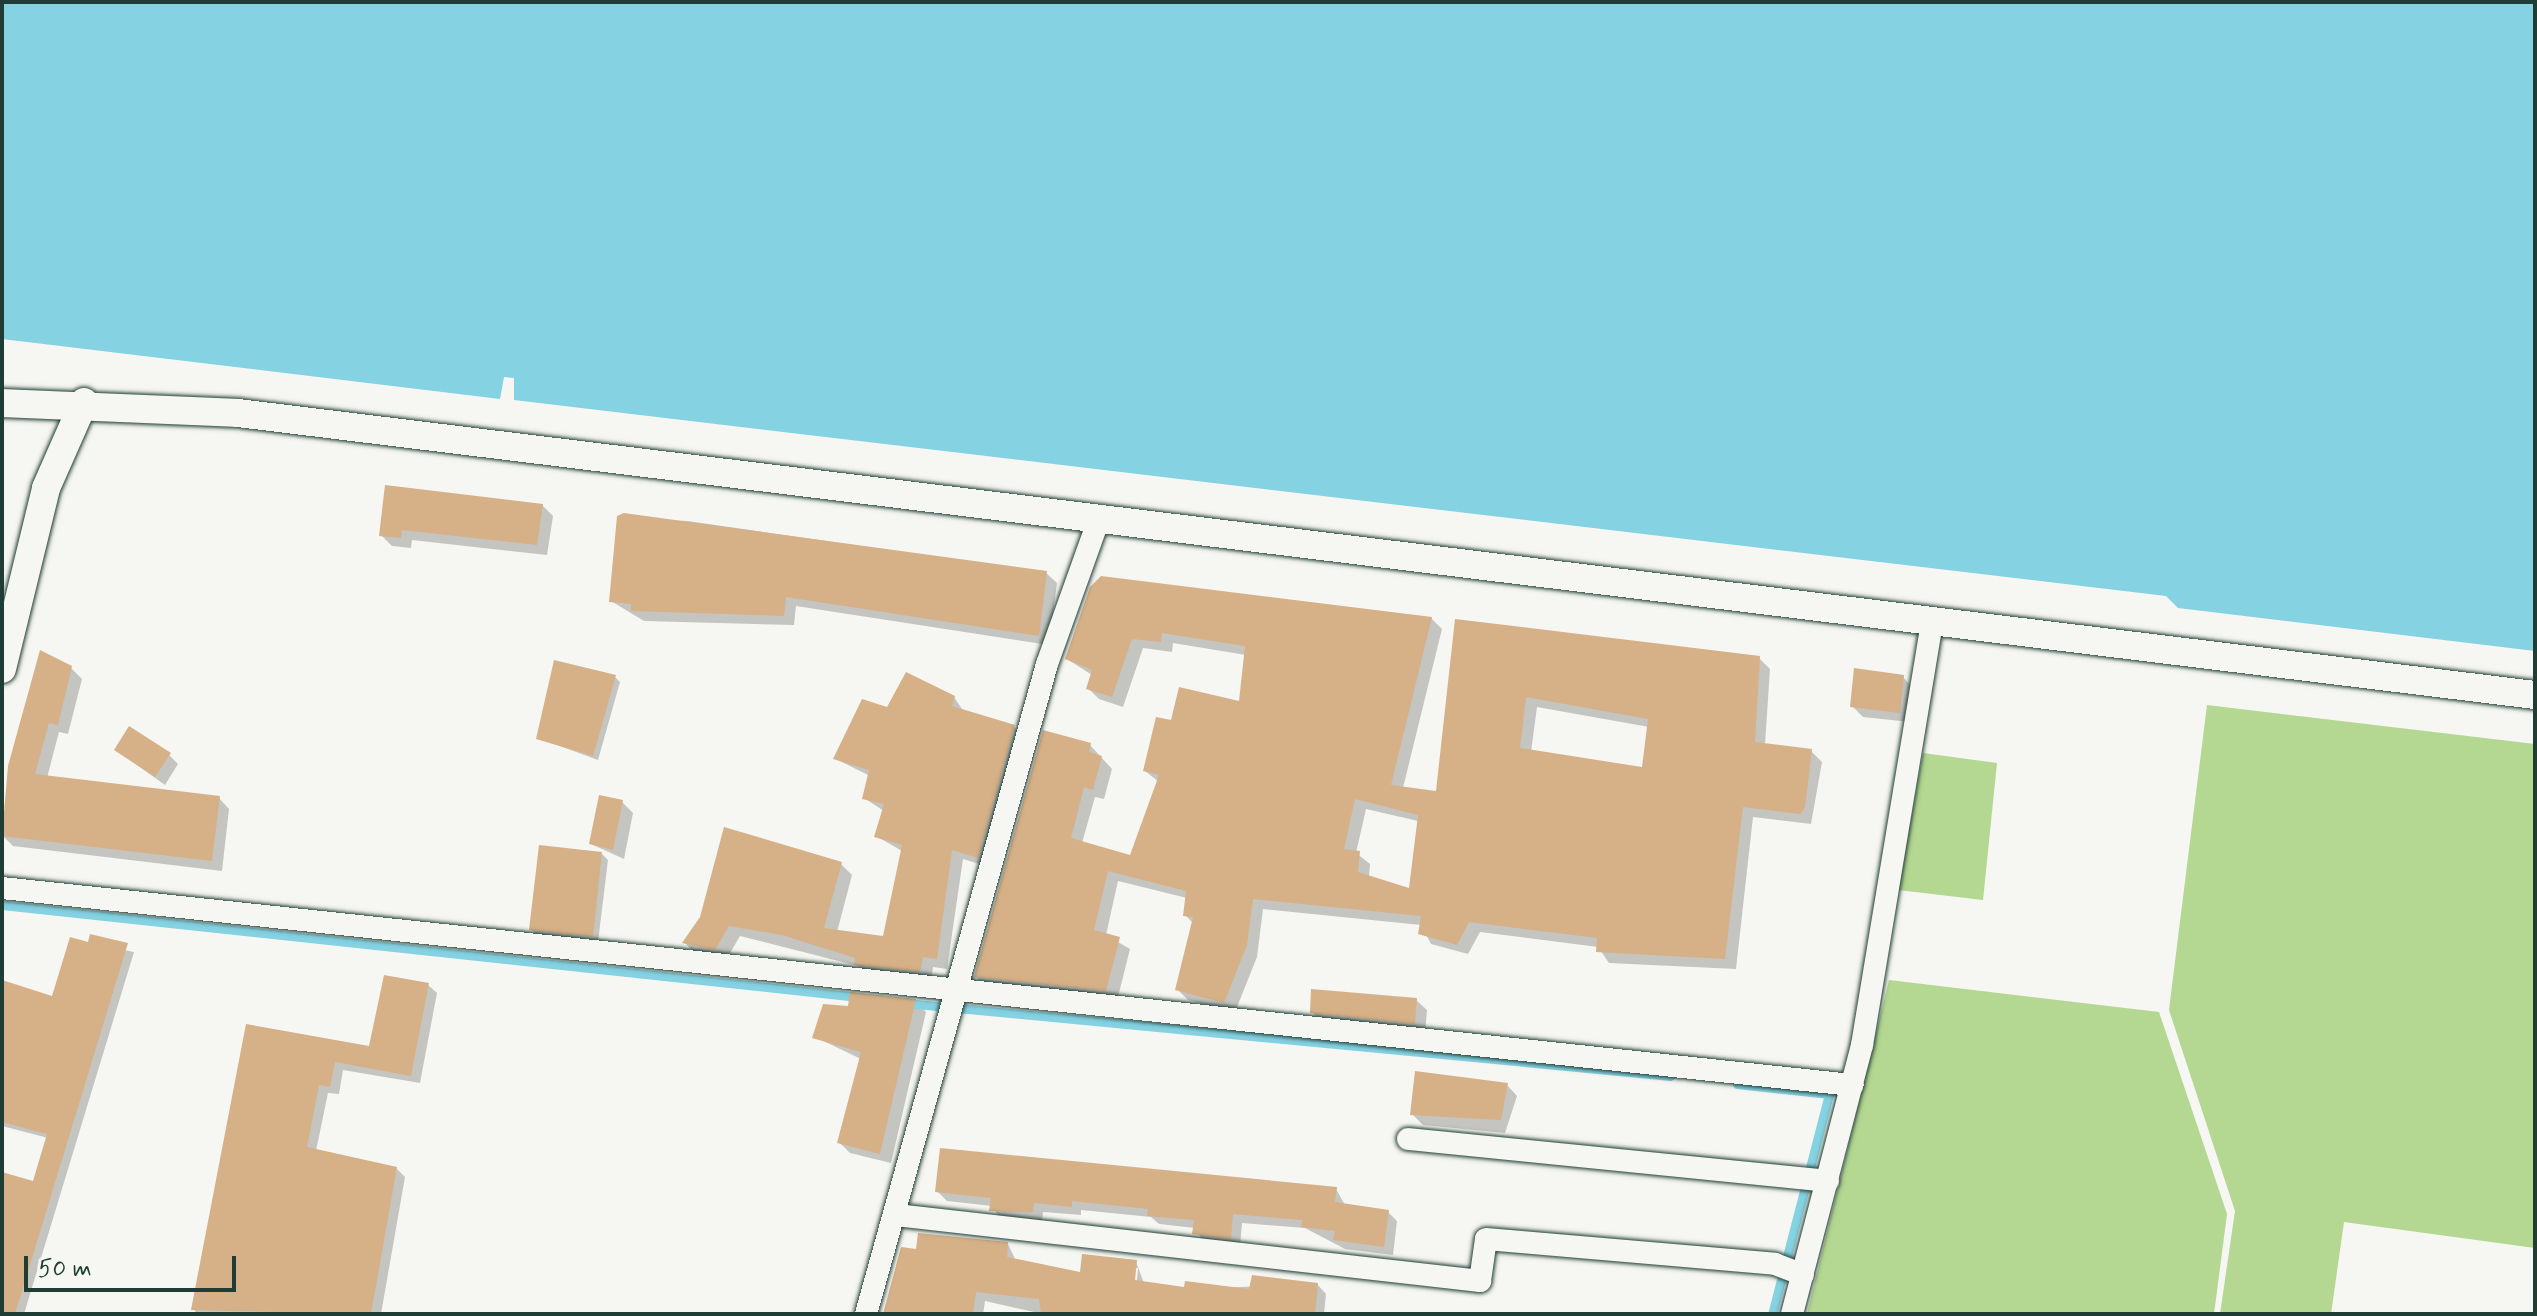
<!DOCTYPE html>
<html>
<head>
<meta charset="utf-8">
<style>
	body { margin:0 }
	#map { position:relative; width:2537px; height:1316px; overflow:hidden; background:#f6f6f2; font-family:Mynerve,sans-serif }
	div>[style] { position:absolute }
	.green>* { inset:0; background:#b4d792 }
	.water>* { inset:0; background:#85d2e3 }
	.shadow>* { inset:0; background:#0003 }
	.stream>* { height:9px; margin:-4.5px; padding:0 4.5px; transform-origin:4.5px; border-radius:4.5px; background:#85d2e3 }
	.building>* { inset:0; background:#d6b087 }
	.roads { filter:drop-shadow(0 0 2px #1f3d34) drop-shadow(0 0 2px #1f3d34) }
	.minor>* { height:22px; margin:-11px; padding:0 11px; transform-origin:11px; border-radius:11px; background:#f6f6f2 }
	.tertiary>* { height:28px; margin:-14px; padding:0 14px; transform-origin:14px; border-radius:14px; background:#f6f6f2 }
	span { translate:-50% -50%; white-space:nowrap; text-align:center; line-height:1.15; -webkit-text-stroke:7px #f6f6f2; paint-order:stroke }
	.frame { position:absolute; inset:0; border:4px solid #1f3d34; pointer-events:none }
	.scale { position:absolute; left:24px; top:1256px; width:212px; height:36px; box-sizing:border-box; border:4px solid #1f3d34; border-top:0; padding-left:10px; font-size:24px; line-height:28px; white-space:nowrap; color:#1f3d34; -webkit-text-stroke:6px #f6f6f2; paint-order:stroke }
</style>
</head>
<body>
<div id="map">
	<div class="green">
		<i style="clip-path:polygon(2207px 705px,2535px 744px,2535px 1248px,2344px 1222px,2331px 1314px,2220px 1314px,2235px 1211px,2169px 1010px)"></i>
		<i style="clip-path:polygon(1923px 753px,1997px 763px,1983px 900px,1898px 890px)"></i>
		<i style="clip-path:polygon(1889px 980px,2159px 1012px,2227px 1214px,2214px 1314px,1807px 1314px)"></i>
	</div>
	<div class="water">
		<i style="clip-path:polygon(2px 2px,2535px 2px,2535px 651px,2178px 608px,2166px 596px,514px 400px,514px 378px,504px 377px,500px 399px,2px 339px)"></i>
	</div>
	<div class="shadow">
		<i style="clip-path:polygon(387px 487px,542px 505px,553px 516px,547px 555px,412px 540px,411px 548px,392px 546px,381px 535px)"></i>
		<i style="clip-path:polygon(618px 519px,688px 521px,1046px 573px,1057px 583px,1049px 645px,796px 606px,794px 625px,644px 621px,611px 601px)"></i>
		<i style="clip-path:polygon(evenodd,1092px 588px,1431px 618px,1442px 629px,1403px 788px,1437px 793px,1457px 621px,1759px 658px,1770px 669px,1765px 745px,1811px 751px,1822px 762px,1811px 824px,1753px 817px,1736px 969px,1609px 963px,1598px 947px,1480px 932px,1468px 954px,1431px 944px,1421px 925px,1263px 909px,1257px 957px,1235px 1012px,1188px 1000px,1177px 989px,1194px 924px,1185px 915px,1187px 898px,1118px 881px,1106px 935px,1130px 949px,1117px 1001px,987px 988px,976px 977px,1090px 745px,1112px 769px,1104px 799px,1095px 797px,1082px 843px,1132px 858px,1159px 782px,1145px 771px,1173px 723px,1240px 704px,1246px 655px,1173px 643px,1172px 652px,1143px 648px,1123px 707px,1099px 699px,1088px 688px,1092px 675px,1067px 659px,1092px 588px,1537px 707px,1649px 727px,1644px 769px,1531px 752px,1537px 707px,1092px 588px,1366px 809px,1418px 821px,1411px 890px,1369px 877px,1370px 864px,1356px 853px,1366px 809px)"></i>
		<i style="clip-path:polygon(71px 668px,82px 679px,68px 734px,59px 732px,47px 778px,219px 798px,229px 809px,222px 871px,13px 846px,2px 835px)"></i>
		<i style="clip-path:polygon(615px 677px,620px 682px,598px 760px,538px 738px)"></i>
		<i style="clip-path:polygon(1903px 677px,1913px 688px,1910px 722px,1863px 717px,1852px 706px)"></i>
		<i style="clip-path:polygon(954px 697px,964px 712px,1014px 727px,1025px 738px,989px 867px,963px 859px,947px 969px,933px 967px,931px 982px,867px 975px,858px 966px,740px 936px,726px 960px,695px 953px,684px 942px,841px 864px,852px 875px,837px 932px,884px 938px,902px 851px,876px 836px,884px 811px,864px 798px,870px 776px,836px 759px,888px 709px)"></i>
		<i style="clip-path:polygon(116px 750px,169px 755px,178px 764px,165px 785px)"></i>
		<i style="clip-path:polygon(622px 802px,633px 813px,624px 859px,591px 844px)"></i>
		<i style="clip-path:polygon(602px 854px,608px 860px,598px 942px,537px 935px,531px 929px)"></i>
		<i style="clip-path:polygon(72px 939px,134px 952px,24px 1314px,2px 1314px,2px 1174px,34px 1184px,48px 1138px,2px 1126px,2px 982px,54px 998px)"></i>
		<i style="clip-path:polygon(428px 985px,437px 993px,420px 1083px,343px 1070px,339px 1094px,328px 1093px,316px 1151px,396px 1168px,405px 1177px,381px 1314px,198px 1314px,193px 1309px,247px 1026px,370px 1048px)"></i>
		<i style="clip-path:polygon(1416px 1000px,1427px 1010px,1425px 1034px,1322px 1023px,1312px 1012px)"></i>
		<i style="clip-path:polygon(915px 1001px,926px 1012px,891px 1163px,850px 1153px,839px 1142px,861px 1059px,815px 1037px,850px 1008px)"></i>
		<i style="clip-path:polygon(1507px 1085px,1517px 1096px,1505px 1133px,1423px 1125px,1412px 1114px)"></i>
		<i style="clip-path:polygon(1336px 1189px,1345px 1205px,1388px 1212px,1397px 1221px,1393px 1255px,1345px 1249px,1305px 1228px,1242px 1223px,1240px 1247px,1204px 1243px,1195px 1228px,1159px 1224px,1151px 1217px,1081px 1210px,1081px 1215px,1043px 1212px,1042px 1221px,1001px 1220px,992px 1206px,947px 1201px,937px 1191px)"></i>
		<i style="clip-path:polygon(evenodd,1008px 1244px,1016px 1261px,1082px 1274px,1136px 1262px,1144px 1283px,1185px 1289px,1317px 1284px,1326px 1294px,1324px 1314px,1043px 1314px,985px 1301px,983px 1314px,888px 1314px,918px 1251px,1008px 1244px,1134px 1268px,1138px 1268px,1136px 1290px,1132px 1290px,1134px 1268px)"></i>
	</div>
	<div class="stream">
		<i style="left:2px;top:905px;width:861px;rotate:6.13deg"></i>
		<i style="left:905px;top:1003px;width:769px;rotate:5.44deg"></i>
		<i style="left:1737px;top:1084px;width:93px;rotate:6.2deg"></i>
		<i style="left:1829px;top:1094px;width:227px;rotate:104.5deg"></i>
	</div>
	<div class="building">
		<i style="clip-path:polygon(385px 485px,543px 504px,537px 545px,402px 530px,401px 538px,379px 536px)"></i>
		<i style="clip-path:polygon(624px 513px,1047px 571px,1039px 636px,786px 597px,784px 616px,631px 611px,631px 604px,609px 602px,617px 516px)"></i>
		<i style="clip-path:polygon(evenodd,1101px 576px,1432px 617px,1391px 785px,1436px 791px,1455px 619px,1760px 656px,1755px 742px,1812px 749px,1805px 808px,1800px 814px,1743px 807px,1725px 959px,1596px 952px,1597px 938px,1469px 922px,1457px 945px,1418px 934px,1421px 916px,1253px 899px,1247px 945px,1224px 1003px,1175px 990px,1193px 917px,1183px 916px,1186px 891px,1108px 871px,1094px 930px,1120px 937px,1106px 991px,974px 977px,1043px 730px,1091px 743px,1089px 752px,1102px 756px,1093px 790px,1084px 787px,1071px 838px,1130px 855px,1159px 775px,1143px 771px,1156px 717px,1171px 720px,1179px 687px,1239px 701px,1245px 646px,1162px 633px,1161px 642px,1132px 639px,1112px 697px,1086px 689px,1092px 670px,1065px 659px,1090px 587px,1101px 576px,1526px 697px,1648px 719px,1642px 767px,1520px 748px,1526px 697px,1101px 576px,1355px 799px,1418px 815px,1409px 888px,1358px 872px,1360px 851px,1344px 849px,1355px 799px)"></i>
		<i style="clip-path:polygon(40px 650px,72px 666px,58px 725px,49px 723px,35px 774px,220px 796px,212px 861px,2px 836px,8px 766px)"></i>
		<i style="clip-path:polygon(554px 660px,616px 675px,593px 756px,536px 739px)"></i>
		<i style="clip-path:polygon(1854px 668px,1904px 675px,1900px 713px,1850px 707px)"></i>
		<i style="clip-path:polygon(906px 672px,955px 696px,952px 706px,1015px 725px,978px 858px,952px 850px,937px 959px,923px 957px,920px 972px,854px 965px,855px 958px,782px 935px,729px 926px,715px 950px,682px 943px,700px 917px,724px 827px,842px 862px,824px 928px,883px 936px,902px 845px,874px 837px,884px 804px,862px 799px,869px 770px,833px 759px,862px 699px,887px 707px)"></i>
		<i style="clip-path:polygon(129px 726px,171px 753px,155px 777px,114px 750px)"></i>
		<i style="clip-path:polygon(599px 795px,623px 800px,613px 850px,589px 844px)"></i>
		<i style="clip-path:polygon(539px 845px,602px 852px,593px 937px,529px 930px)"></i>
		<i style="clip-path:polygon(90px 934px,128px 943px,15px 1314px,2px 1314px,2px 1172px,33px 1181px,47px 1134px,2px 1122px,2px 980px,52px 996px,70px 937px,88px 942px)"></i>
		<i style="clip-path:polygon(384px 975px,429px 983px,411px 1076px,335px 1062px,330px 1087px,319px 1085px,307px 1147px,397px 1167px,371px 1314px,191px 1310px,246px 1024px,369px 1046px)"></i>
		<i style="clip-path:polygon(1311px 989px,1417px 998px,1415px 1024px,1310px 1013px)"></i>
		<i style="clip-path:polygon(850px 992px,916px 999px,880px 1154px,837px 1143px,861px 1052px,812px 1038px,823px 1004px,848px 1006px)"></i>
		<i style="clip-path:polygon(1415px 1071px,1508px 1083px,1501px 1120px,1410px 1115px)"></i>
		<i style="clip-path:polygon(940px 1148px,1337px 1187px,1335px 1202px,1389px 1210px,1384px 1247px,1333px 1240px,1335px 1231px,1301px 1227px,1302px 1220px,1233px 1214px,1231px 1239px,1192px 1234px,1194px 1220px,1147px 1216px,1148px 1209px,1072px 1201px,1072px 1207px,1034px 1203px,1033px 1212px,989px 1211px,991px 1198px,935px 1192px)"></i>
		<i style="clip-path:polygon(918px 1233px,1008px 1242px,1007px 1257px,1080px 1272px,1082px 1254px,1137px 1260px,1135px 1280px,1184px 1287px,1185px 1281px,1249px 1289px,1252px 1275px,1318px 1283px,1315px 1314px,1041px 1314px,1039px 1299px,976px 1292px,973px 1314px,883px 1314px,901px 1247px,916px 1249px)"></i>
	</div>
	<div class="roads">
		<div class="minor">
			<i style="left:2px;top:888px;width:1861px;rotate:6.08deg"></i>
			<i style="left:1408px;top:1139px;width:422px;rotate:5.7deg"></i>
			<i style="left:896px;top:1215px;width:588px;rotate:6.45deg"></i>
			<i style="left:1480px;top:1281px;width:42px;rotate:-81.9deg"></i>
			<i style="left:1486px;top:1239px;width:290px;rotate:4.9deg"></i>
			<i style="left:1775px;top:1264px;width:30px;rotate:21deg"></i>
			<i style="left:866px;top:1314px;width:675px;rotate:-74.44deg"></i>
			<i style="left:1047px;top:664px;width:157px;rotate:-70.3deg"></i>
			<i style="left:1792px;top:1314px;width:278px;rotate:-75.4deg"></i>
			<i style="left:1862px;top:1045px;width:430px;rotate:-80.6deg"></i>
		</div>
		<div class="tertiary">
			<i style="left:3px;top:403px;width:235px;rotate:2.4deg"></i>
			<i style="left:238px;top:413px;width:2314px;rotate:7deg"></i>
			<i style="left:2px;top:669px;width:186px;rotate:-76.3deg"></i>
			<i style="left:46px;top:488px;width:94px;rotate:-66.2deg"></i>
		</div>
	</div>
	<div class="frame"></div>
	<div class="scale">50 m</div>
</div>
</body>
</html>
